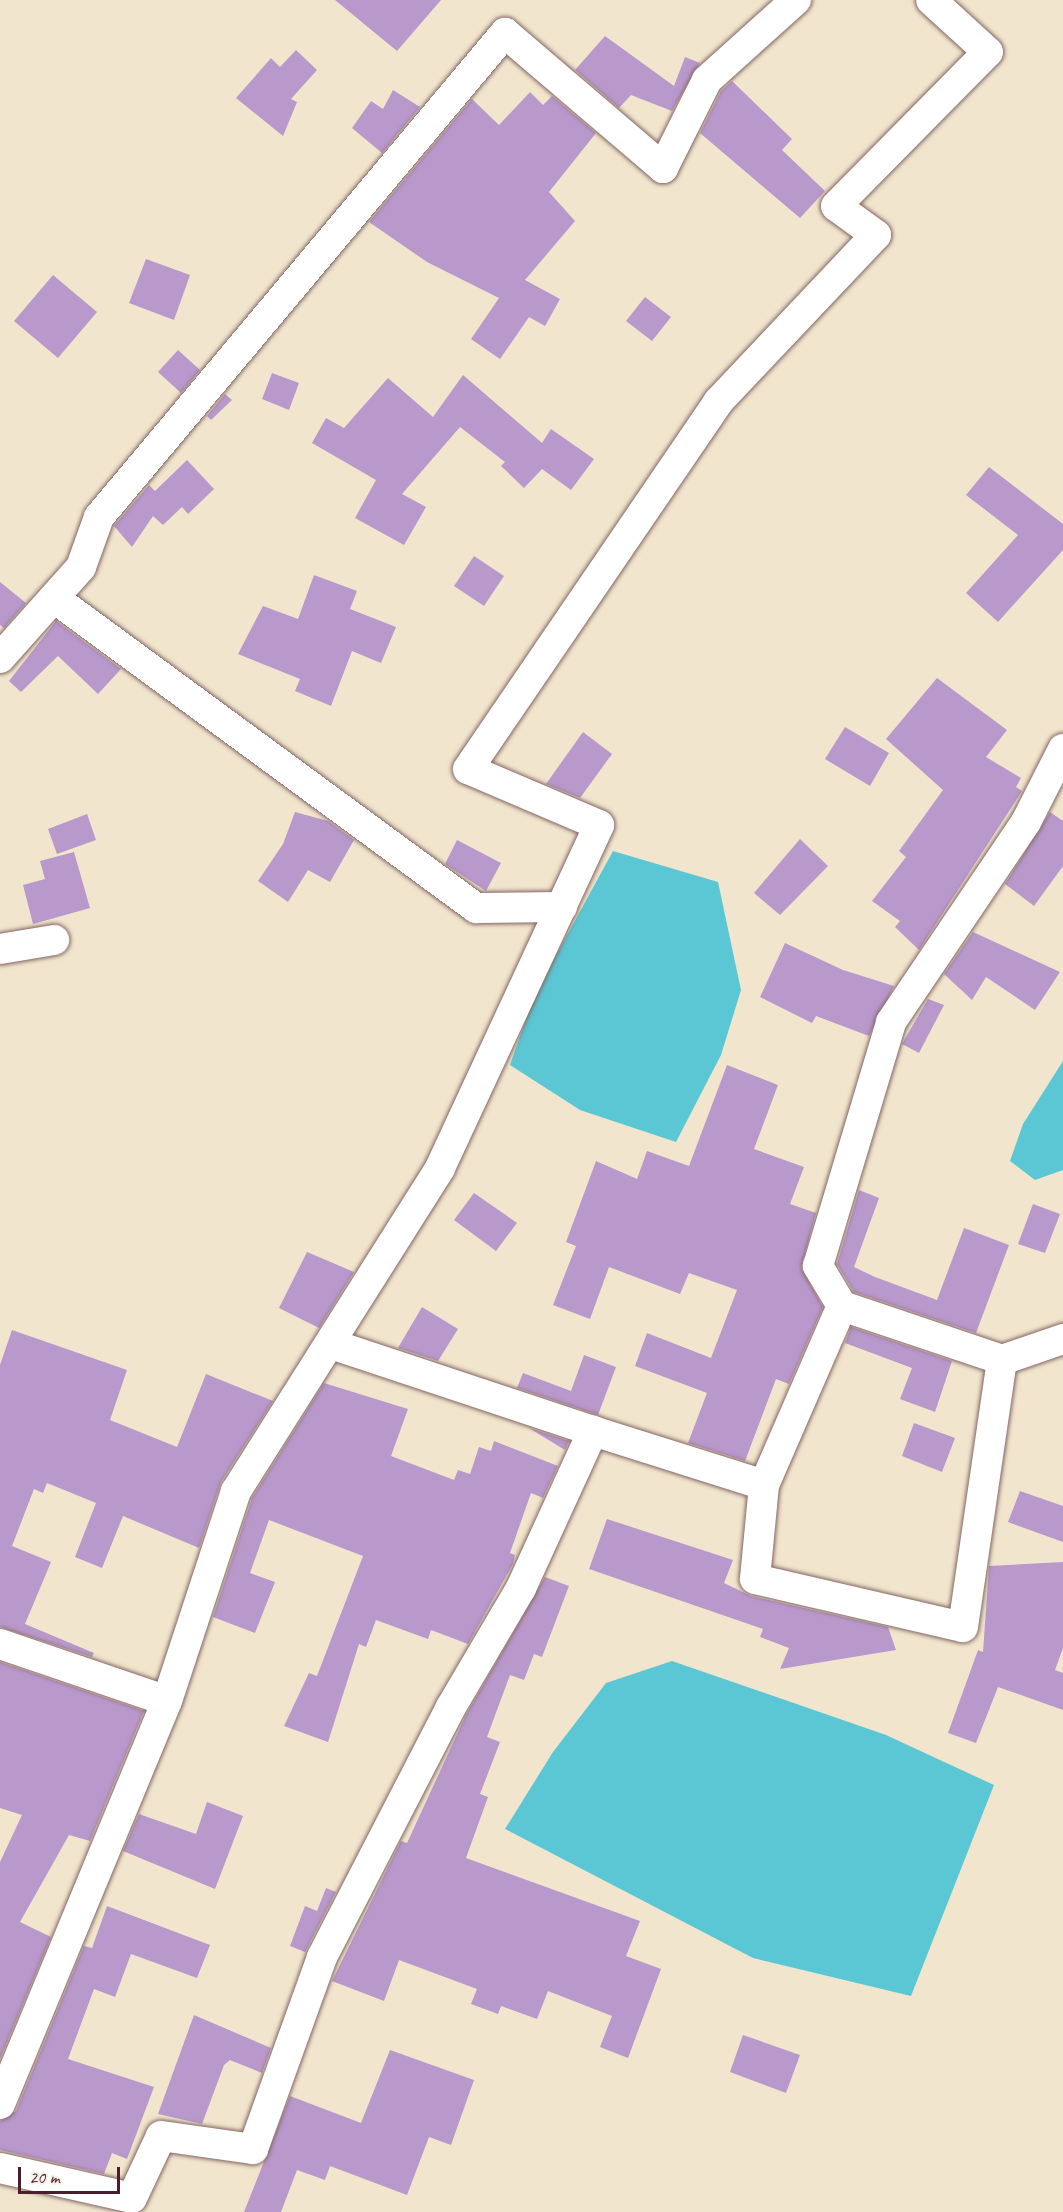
<!DOCTYPE html>
<html>
<head>
<meta charset="utf-8">
<style>
	body { margin:0 }
	#map { position:relative; width:1063px; height:2212px; overflow:hidden; background:#f1e6cd; font-family:Caveat,sans-serif }
	div>[style] { position:absolute }
	.water>* { inset:0; background:#5bc7d4 }
	.building>* { inset:0; background:#b998cc }
	.roads { filter:drop-shadow(0 0 2px #846564) drop-shadow(0 0 2px #846564) }
	.street>* { height:30px; margin:-15px; padding:0 15px; transform-origin:15px; border-radius:15px; background:#fff }
	span { translate:-50% -50%; white-space:nowrap; text-align:center; line-height:1.15; -webkit-text-stroke:6px #f7f3e8; paint-order:stroke }
	.scale { position:absolute; left:18px; top:2167px; width:102px; height:27px; box-sizing:border-box; border:3px solid #4a1f2b; border-top:0; padding-left:8px; font-size:18px; line-height:21px; white-space:nowrap; color:#4a1f2b; -webkit-text-stroke:4px #f7f3e8; paint-order:stroke }
</style>
</head>
<body>
<div id="map">
	<div class="water">
		<i style="clip-path:polygon(613px 851px,718px 882px,741px 990px,721px 1055px,676px 1142px,580px 1110px,510px 1065px,535px 994px)"></i>
		<i style="clip-path:polygon(1063px 1061px,1063px 1170px,1035px 1180px,1010px 1161px,1023px 1124px)"></i>
		<i style="clip-path:polygon(672px 1661px,886px 1735px,994px 1785px,911px 1996px,753px 1958px,505px 1829px,553px 1752px,606px 1683px)"></i>
	</div>
	<div class="building">
		<i style="clip-path:polygon(335px 0,441px 0,397px 51px)"></i>
		<i style="clip-path:polygon(605px 36px,674px 86px,685px 57px,700px 63px,672px 111px,631px 95px,619px 108px,575px 70px)"></i>
		<i style="clip-path:polygon(296px 50px,317px 70px,291px 99px,297px 102px,283px 136px,236px 98px,271px 58px,280px 67px)"></i>
		<i style="clip-path:polygon(732px 81px,792px 139px,782px 150px,825px 191px,800px 218px,700px 133px,721px 91px)"></i>
		<i style="clip-path:polygon(393px 90px,420px 107px,382px 153px,352px 128px,371px 101px,383px 109px)"></i>
		<i style="clip-path:polygon(530px 92px,543px 105px,552px 96px,596px 133px,549px 192px,575px 221px,525px 280px,560px 299px,545px 326px,529px 317px,500px 359px,471px 339px,499px 298px,427px 262px,369px 222px,472px 99px,499px 125px)"></i>
		<i style="clip-path:polygon(146px 259px,190px 275px,174px 320px,129px 303px)"></i>
		<i style="clip-path:polygon(53px 275px,97px 312px,58px 358px,14px 321px)"></i>
		<i style="clip-path:polygon(645px 297px,671px 317px,652px 341px,626px 321px)"></i>
		<i style="clip-path:polygon(178px 350px,200px 370px,181px 393px,158px 372px)"></i>
		<i style="clip-path:polygon(272px 373px,299px 383px,289px 410px,262px 399px)"></i>
		<i style="clip-path:polygon(463px 375px,542px 443px,551px 429px,594px 459px,571px 490px,542px 469px,524px 488px,501px 466px,505px 462px,460px 427px,402px 494px,426px 507px,404px 545px,355px 518px,376px 480px,312px 443px,326px 418px,344px 428px,388px 378px,433px 417px)"></i>
		<i style="clip-path:polygon(225px 394px,232px 400px,211px 420px,207px 416px)"></i>
		<i style="clip-path:polygon(187px 460px,214px 489px,188px 514px,182px 507px,163px 525px,153px 516px,132px 547px,114px 526px,149px 485px,155px 491px)"></i>
		<i style="clip-path:polygon(989px 467px,1063px 524px,1063px 550px,998px 622px,966px 593px,1018px 535px,966px 495px)"></i>
		<i style="clip-path:polygon(474px 556px,504px 576px,484px 606px,454px 586px)"></i>
		<i style="clip-path:polygon(314px 575px,357px 591px,350px 609px,396px 627px,381px 663px,352px 651px,331px 706px,295px 691px,300px 679px,238px 654px,263px 606px,298px 619px)"></i>
		<i style="clip-path:polygon(0 582px,26px 603px,4px 628px,0 625px)"></i>
		<i style="clip-path:polygon(56px 621px,121px 669px,98px 694px,58px 656px,21px 692px,9px 681px)"></i>
		<i style="clip-path:polygon(937px 678px,1007px 730px,986px 757px,1021px 778px,1016px 787px,1022px 791px,919px 950px,895px 927px,900px 921px,872px 901px,906px 857px,899px 851px,943px 790px,886px 739px)"></i>
		<i style="clip-path:polygon(845px 727px,889px 753px,870px 786px,825px 759px)"></i>
		<i style="clip-path:polygon(583px 732px,612px 754px,580px 798px,546px 784px)"></i>
		<i style="clip-path:polygon(295px 812px,328px 821px,354px 840px,330px 882px,308px 870px,288px 902px,258px 881px,283px 844px)"></i>
		<i style="clip-path:polygon(1050px 812px,1063px 821px,1063px 866px,1034px 906px,1005px 884px)"></i>
		<i style="clip-path:polygon(87px 814px,96px 840px,57px 854px,48px 829px)"></i>
		<i style="clip-path:polygon(800px 839px,828px 866px,780px 915px,754px 893px)"></i>
		<i style="clip-path:polygon(457px 840px,501px 863px,486px 891px,445px 864px)"></i>
		<i style="clip-path:polygon(74px 852px,90px 908px,33px 924px,23px 885px,45px 879px,40px 861px)"></i>
		<i style="clip-path:polygon(973px 932px,1060px 972px,1035px 1010px,986px 977px,972px 1000px,944px 974px)"></i>
		<i style="clip-path:polygon(785px 943px,843px 970px,894px 986px,869px 1036px,816px 1016px,812px 1023px,760px 997px)"></i>
		<i style="clip-path:polygon(928px 999px,944px 1005px,919px 1053px,902px 1044px)"></i>
		<i style="clip-path:polygon(727px 1065px,778px 1085px,754px 1149px,804px 1167px,790px 1204px,816px 1213px,801px 1268px,823px 1307px,789px 1384px,776px 1379px,745px 1461px,688px 1443px,707px 1393px,635px 1366px,647px 1333px,711px 1358px,737px 1290px,689px 1273px,680px 1294px,609px 1267px,590px 1319px,553px 1305px,576px 1246px,566px 1242px,596px 1161px,637px 1179px,647px 1151px,689px 1166px)"></i>
		<i style="clip-path:polygon(859px 1190px,879px 1198px,854px 1267px,875px 1277px,937px 1300px,964px 1228px,1009px 1245px,976px 1333px,854px 1292px,837px 1264px)"></i>
		<i style="clip-path:polygon(474px 1193px,517px 1223px,496px 1251px,454px 1220px)"></i>
		<i style="clip-path:polygon(1033px 1204px,1060px 1214px,1045px 1253px,1018px 1244px)"></i>
		<i style="clip-path:polygon(307px 1252px,354px 1272px,319px 1328px,279px 1308px)"></i>
		<i style="clip-path:polygon(422px 1307px,458px 1329px,438px 1361px,398px 1348px)"></i>
		<i style="clip-path:polygon(851px 1327px,952px 1361px,935px 1412px,900px 1399px,912px 1368px,845px 1343px)"></i>
		<i style="clip-path:polygon(12px 1330px,127px 1370px,110px 1420px,177px 1447px,206px 1374px,273px 1401px,221px 1482px,199px 1548px,123px 1516px,102px 1568px,75px 1557px,96px 1503px,47px 1483px,43px 1493px,34px 1489px,12px 1546px,51px 1562px,25px 1624px,94px 1653px,92px 1657px,0 1627px,0 1365px)"></i>
		<i style="clip-path:polygon(584px 1355px,616px 1367px,598px 1415px,517px 1388px,523px 1373px,571px 1391px)"></i>
		<i style="clip-path:polygon(324px 1383px,408px 1409px,391px 1456px,454px 1480px,458px 1470px,470px 1474px,479px 1447px,491px 1451px,494px 1441px,558px 1466px,543px 1498px,531px 1493px,510px 1553px,515px 1555px,513px 1564px,468px 1644px,431px 1630px,428px 1639px,376px 1620px,366px 1647px,359px 1644px,328px 1742px,284px 1726px,309px 1673px,317px 1676px,363px 1556px,269px 1520px,250px 1573px,275px 1582px,255px 1633px,213px 1617px,252px 1498px)"></i>
		<i style="clip-path:polygon(914px 1423px,955px 1438px,942px 1472px,902px 1456px)"></i>
		<i style="clip-path:polygon(529px 1428px,569px 1441px,565px 1450px)"></i>
		<i style="clip-path:polygon(1020px 1491px,1063px 1506px,1063px 1542px,1008px 1522px)"></i>
		<i style="clip-path:polygon(607px 1519px,733px 1560px,724px 1583px,751px 1596px,888px 1627px,896px 1650px,780px 1669px,789px 1648px,760px 1637px,763px 1629px,589px 1569px)"></i>
		<i style="clip-path:polygon(1063px 1562px,1063px 1648px,1055px 1670px,1063px 1673px,1063px 1710px,998px 1687px,976px 1743px,948px 1733px,978px 1650px,983px 1652px,989px 1566px)"></i>
		<i style="clip-path:polygon(545px 1577px,569px 1586px,542px 1657px,534px 1654px,524px 1680px,510px 1675px,487px 1737px,500px 1742px,480px 1794px,488px 1797px,466px 1858px,640px 1921px,626px 1956px,661px 1969px,628px 2058px,600px 2047px,612px 2016px,548px 1991px,537px 2019px,501px 2006px,498px 2014px,471px 2004px,477px 1989px,399px 1960px,384px 2001px,332px 1981px,401px 1841px,407px 1843px,466px 1715px)"></i>
		<i style="clip-path:polygon(0 1662px,144px 1711px,90px 1841px,69px 1835px,20px 1922px,51px 1937px,0 2059px,0 1862px,22px 1815px,0 1808px)"></i>
		<i style="clip-path:polygon(207px 1802px,243px 1816px,215px 1889px,123px 1851px,139px 1814px,196px 1834px)"></i>
		<i style="clip-path:polygon(326px 1888px,336px 1892px,305px 1952px,290px 1946px,305px 1906px,317px 1911px)"></i>
		<i style="clip-path:polygon(107px 1906px,210px 1945px,197px 1978px,131px 1954px,115px 1997px,94px 1989px,68px 2059px,154px 2087px,127px 2159px,112px 2153px,104px 2174px,0 2150px,0 2121px,16px 2111px,84px 1946px,92px 1948px)"></i>
		<i style="clip-path:polygon(194px 2015px,271px 2048px,262px 2073px,230px 2060px,224px 2065px,202px 2124px,158px 2114px)"></i>
		<i style="clip-path:polygon(743px 2035px,800px 2055px,786px 2093px,730px 2072px)"></i>
		<i style="clip-path:polygon(390px 2050px,474px 2080px,451px 2145px,429px 2137px,407px 2195px,330px 2166px,325px 2180px,297px 2170px,281px 2212px,244px 2212px,290px 2096px,361px 2123px)"></i>
	</div>
	<div class="roads">
		<div class="street">
			<i style="left:54px;top:598px;width:524px;rotate:36.3deg"></i>
			<i style="left:476px;top:908px;width:86px;rotate:-0.7deg"></i>
			<i style="left:0;top:658px;width:122px;rotate:-48.3deg"></i>
			<i style="left:81px;top:567px;width:53px;rotate:-70.2deg"></i>
			<i style="left:99px;top:517px;width:632px;rotate:-50.01deg"></i>
			<i style="left:505px;top:33px;width:208px;rotate:40.5deg"></i>
			<i style="left:663px;top:168px;width:98px;rotate:-63.4deg"></i>
			<i style="left:707px;top:80px;width:120px;rotate:-42deg"></i>
			<i style="left:0;top:949px;width:55px;rotate:-9.5deg"></i>
			<i style="left:842px;top:1306px;width:47px;rotate:-121deg"></i>
			<i style="left:818px;top:1266px;width:255px;rotate:-73.3deg"></i>
			<i style="left:891px;top:1022px;width:241px;rotate:-56deg"></i>
			<i style="left:1026px;top:822px;width:82px;rotate:-63.1deg"></i>
			<i style="left:331px;top:1344px;width:276px;rotate:18.4deg"></i>
			<i style="left:764px;top:1485px;width:94px;rotate:95.5deg"></i>
			<i style="left:755px;top:1579px;width:213px;rotate:13deg"></i>
			<i style="left:963px;top:1627px;width:270px;rotate:-81.7deg"></i>
			<i style="left:0;top:1644px;width:176px;rotate:18.8deg"></i>
			<i style="left:0;top:2104px;width:436px;rotate:-67.5deg"></i>
			<i style="left:167px;top:1701px;width:221px;rotate:-71.8deg"></i>
			<i style="left:236px;top:1491px;width:382px;rotate:-57.7deg"></i>
			<i style="left:440px;top:1168px;width:378px;rotate:-65.1deg"></i>
			<i style="left:599px;top:825px;width:142px;rotate:-156.9deg"></i>
			<i style="left:468px;top:769px;width:444px;rotate:-55.7deg"></i>
			<i style="left:718px;top:402px;width:230px;rotate:-46.6deg"></i>
			<i style="left:876px;top:235px;width:49px;rotate:-144.1deg"></i>
			<i style="left:836px;top:206px;width:216px;rotate:-45.4deg"></i>
			<i style="left:988px;top:52px;width:77px;rotate:-137.6deg"></i>
			<i style="left:0;top:2168px;width:135px;rotate:12.8deg"></i>
			<i style="left:132px;top:2198px;width:68px;rotate:-64.9deg"></i>
			<i style="left:161px;top:2136px;width:93px;rotate:8deg"></i>
			<i style="left:253px;top:2149px;width:204px;rotate:-70.2deg"></i>
			<i style="left:322px;top:1957px;width:281px;rotate:-62.7deg"></i>
			<i style="left:451px;top:1707px;width:138px;rotate:-59.5deg"></i>
			<i style="left:521px;top:1588px;width:173px;rotate:-65.4deg"></i>
			<i style="left:593px;top:1431px;width:179px;rotate:17.5deg"></i>
			<i style="left:764px;top:1485px;width:195px;rotate:-66.5deg"></i>
			<i style="left:842px;top:1306px;width:169px;rotate:18.6deg"></i>
			<i style="left:1002px;top:1360px;width:65px;rotate:-19deg"></i>
		</div>
	</div>
	<div class="scale">20 m</div>
</div>
</body>
</html>
